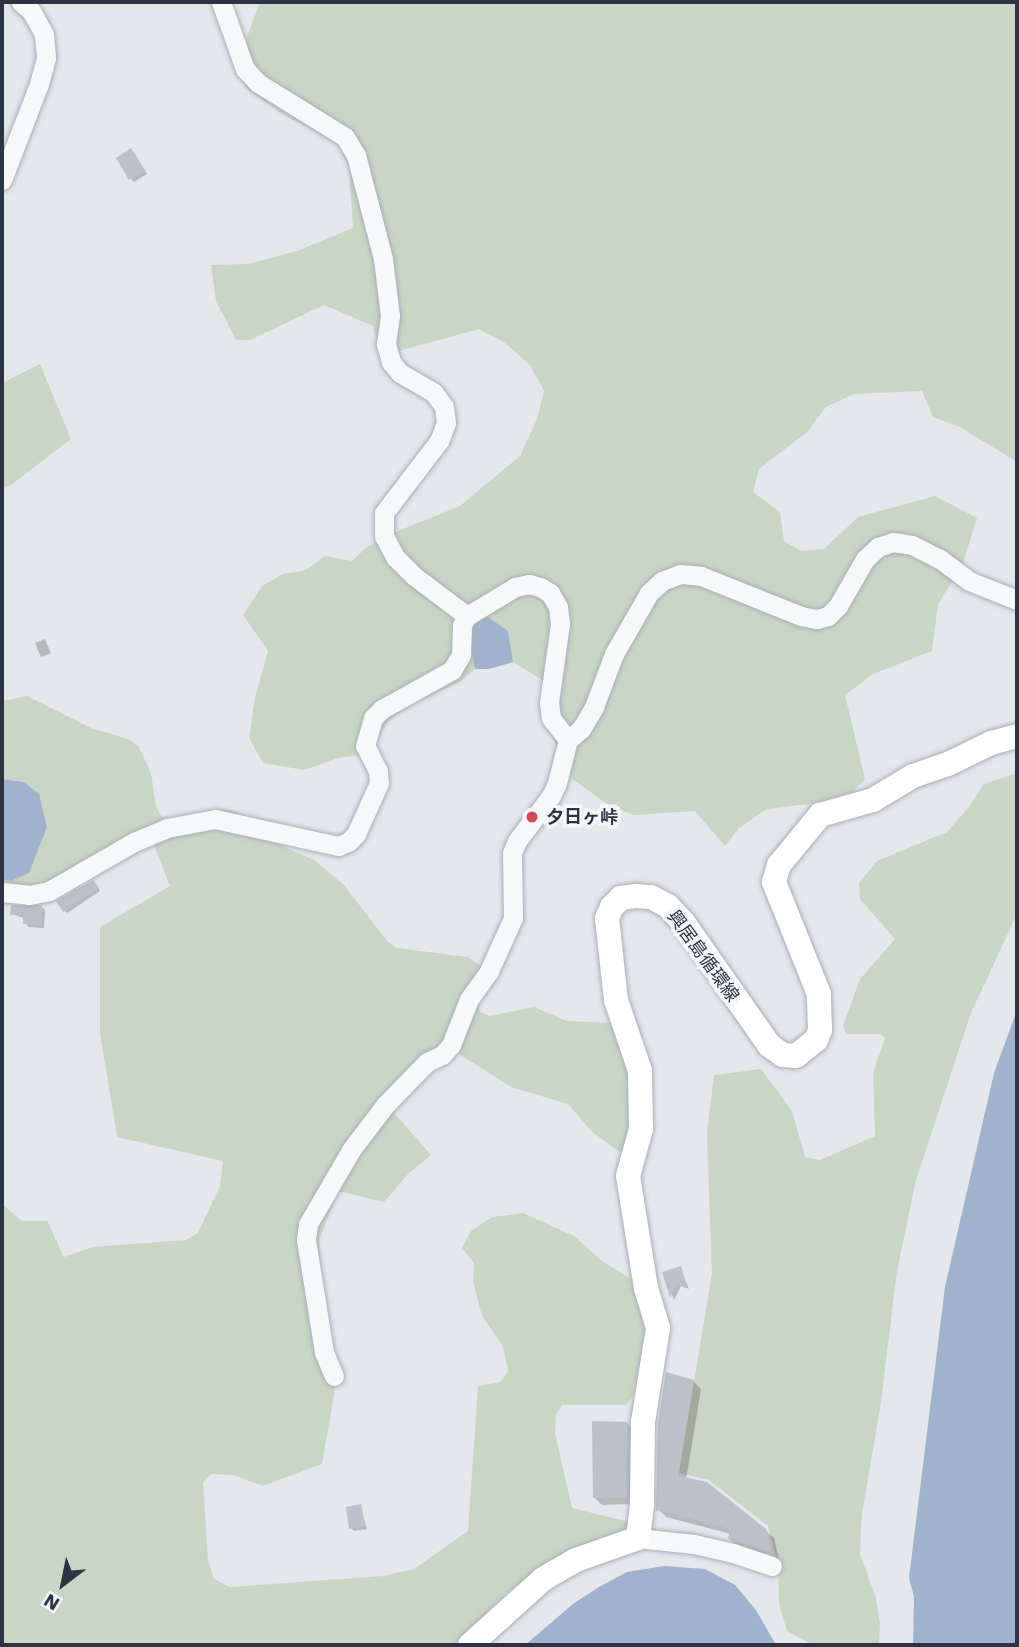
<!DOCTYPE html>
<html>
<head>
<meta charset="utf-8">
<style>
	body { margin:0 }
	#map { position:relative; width:1019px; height:1647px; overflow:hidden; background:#e4e7ec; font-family:"Work Sans","Noto Sans JP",sans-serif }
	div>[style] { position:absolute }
	.green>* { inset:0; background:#c9d6c5 }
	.water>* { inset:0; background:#9fb4cc }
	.shadow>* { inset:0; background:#0003 }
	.building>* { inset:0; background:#bbc0ca }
	.roads { filter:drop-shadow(0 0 2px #a9aeb7) drop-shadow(0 0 2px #a9aeb7) }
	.minor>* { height:19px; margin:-9.5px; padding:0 9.5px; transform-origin:9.5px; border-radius:9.5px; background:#f7f8fa }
	.major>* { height:24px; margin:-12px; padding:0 12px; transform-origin:12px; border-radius:12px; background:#fff }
	.dots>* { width:19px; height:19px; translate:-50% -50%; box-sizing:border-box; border:4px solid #f4f6f9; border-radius:50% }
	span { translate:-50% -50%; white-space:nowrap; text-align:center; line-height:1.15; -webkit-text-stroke:7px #f4f6f9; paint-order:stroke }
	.poi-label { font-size:18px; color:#2b3445; font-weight:700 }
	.left { translate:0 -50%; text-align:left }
	.street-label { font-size:18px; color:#2b3445 }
	.frame { position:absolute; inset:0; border:4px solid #2b3445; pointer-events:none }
	.north { position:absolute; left:28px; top:1549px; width:70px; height:70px; -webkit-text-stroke:5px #f4f6f9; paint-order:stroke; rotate:212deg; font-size:19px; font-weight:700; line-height:28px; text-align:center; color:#2b3445 }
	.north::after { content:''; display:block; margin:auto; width:24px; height:32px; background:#2b3445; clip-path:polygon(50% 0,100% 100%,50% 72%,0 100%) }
</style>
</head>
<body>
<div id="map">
	<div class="green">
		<i style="clip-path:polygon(260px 2px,1017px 2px,1017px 462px,960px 427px,933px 417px,922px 391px,854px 394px,826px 407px,807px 432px,759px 469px,753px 492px,780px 512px,784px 541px,801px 551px,824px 549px,858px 517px,935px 496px,977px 518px,962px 566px,938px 604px,932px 651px,873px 674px,845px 695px,865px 779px,852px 793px,809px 804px,767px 809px,739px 828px,725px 846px,695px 811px,634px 815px,610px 806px,554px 766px,556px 747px,542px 708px,544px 681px,513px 662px,508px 631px,468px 635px,475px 669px,460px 682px,409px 705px,388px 722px,378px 737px,375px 754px,338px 758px,304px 770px,263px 763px,249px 738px,255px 697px,268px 651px,243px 615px,262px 586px,283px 574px,306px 570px,325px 556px,352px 561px,367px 547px,393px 533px,460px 506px,520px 456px,537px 419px,544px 391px,530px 365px,505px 343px,479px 329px,381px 356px,373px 326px,324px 305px,250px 340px,236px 340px,216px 301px,211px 265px,248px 264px,297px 251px,353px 228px,349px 167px,338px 143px,282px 114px,247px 89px,235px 69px)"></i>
		<i style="clip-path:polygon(40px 364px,71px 439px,11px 485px,2px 488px,2px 383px)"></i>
		<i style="clip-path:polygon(27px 696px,91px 728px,128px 739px,139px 747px,151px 773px,156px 807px,165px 822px,225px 809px,237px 812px,264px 838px,314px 860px,344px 885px,387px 941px,397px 948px,468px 957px,496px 976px,478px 1003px,480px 1012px,490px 1016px,534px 1007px,567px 1021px,611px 1023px,646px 1071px,623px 1154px,592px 1132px,568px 1104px,511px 1087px,459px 1054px,428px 1068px,389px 1107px,431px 1155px,409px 1173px,384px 1202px,338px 1191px,319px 1240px,322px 1287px,338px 1372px,322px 1464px,263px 1486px,234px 1475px,211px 1474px,203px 1482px,208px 1560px,214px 1579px,230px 1587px,383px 1576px,414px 1569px,468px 1531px,478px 1386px,500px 1382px,508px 1371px,503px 1347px,482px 1316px,473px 1281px,474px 1263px,462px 1248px,471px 1231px,492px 1217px,523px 1213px,574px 1236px,602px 1261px,631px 1279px,647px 1329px,638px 1389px,626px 1405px,562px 1405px,556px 1415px,555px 1433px,572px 1508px,630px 1522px,626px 1536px,544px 1571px,507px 1592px,453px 1645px,2px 1645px,2px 1204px,22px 1221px,47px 1221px,64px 1257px,93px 1247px,186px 1240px,198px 1233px,220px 1186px,223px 1161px,117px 1137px,100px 1033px,100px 927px,170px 886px,154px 845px,97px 868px,2px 899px,2px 879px,11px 881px,24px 782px,2px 779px,2px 701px)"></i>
		<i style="clip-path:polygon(1017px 773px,1017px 914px,971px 1013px,916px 1180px,897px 1271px,880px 1409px,862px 1513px,860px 1554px,876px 1598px,880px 1623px,879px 1645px,813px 1645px,787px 1631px,779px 1603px,778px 1566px,768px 1526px,709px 1480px,679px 1473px,712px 1273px,707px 1133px,714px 1075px,761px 1069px,792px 1111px,805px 1157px,820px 1160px,875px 1136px,873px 1073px,885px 1038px,880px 1034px,847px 1034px,843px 1026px,860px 979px,895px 939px,860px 899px,859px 883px,877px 861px,947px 832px,968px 808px,984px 784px)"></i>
	</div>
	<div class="water">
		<i style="clip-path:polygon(486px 616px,508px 631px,513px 662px,489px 669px,475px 669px,468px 635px,478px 618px)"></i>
		<i style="clip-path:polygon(2px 779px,24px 782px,39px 794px,47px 827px,29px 873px,11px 881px,2px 879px)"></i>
		<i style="clip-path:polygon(1017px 1010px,1017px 1645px,913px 1645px,914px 1597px,909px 1578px,945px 1287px,994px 1073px)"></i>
		<i style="clip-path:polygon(664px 1566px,705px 1569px,735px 1585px,756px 1610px,776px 1645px,525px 1645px,573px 1604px,599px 1587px,627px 1572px)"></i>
	</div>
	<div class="shadow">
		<i style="clip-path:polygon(135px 154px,147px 174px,134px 182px,131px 179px)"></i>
		<i style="clip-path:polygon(45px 639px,51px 653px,41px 657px,35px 643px)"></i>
		<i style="clip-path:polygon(96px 884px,100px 891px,67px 913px,65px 911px)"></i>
		<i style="clip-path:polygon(41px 907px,45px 910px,44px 928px,28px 927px,24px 918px,12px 914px)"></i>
		<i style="clip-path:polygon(680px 1268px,689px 1289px,681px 1286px,674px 1300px,664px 1273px)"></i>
		<i style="clip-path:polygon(693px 1381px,701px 1389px,686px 1480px,765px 1530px,774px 1538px,779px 1559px,738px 1547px,730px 1539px,731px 1534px,666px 1517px,658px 1509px)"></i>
		<i style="clip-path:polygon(627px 1423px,635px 1431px,634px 1504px,602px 1505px,594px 1497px)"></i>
		<i style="clip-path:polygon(360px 1506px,367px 1529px,354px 1531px,351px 1528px)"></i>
	</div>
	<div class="building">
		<i style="clip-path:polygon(131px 148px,145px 171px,129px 180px,116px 158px)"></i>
		<i style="clip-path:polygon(93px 880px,99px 888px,63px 912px,56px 901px)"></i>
		<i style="clip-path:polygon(11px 905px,42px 905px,42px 925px,23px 924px,23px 915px,10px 915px)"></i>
		<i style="clip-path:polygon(681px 1266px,687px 1287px,677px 1284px,670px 1298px,662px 1272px)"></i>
		<i style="clip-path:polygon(666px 1372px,694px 1380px,678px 1476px,707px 1482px,766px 1529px,772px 1553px,728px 1539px,730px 1529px,656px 1510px,658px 1423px)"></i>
		<i style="clip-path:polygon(592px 1421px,628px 1422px,627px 1497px,593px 1498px)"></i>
		<i style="clip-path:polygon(361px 1504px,365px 1526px,349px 1529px,346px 1507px)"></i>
	</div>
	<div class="roads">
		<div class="minor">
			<i style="left:221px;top:2px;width:71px;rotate:70.3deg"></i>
			<i style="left:245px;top:69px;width:19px;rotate:47deg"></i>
			<i style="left:258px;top:83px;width:102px;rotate:31.8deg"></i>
			<i style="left:345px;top:137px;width:21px;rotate:59deg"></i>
			<i style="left:356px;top:155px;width:107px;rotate:75.4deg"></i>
			<i style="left:383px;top:259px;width:57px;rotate:83deg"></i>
			<i style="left:390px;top:316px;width:28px;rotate:98deg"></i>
			<i style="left:386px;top:344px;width:19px;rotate:74deg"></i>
			<i style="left:391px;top:362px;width:14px;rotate:51deg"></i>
			<i style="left:400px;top:373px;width:39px;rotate:30deg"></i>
			<i style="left:434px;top:393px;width:17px;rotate:54deg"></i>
			<i style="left:444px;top:407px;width:16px;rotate:83deg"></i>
			<i style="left:446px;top:423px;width:19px;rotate:111deg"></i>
			<i style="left:439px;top:441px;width:91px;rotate:127.4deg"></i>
			<i style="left:384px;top:513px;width:23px;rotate:90deg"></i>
			<i style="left:384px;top:536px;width:24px;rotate:62deg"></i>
			<i style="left:395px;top:557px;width:27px;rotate:45deg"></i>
			<i style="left:414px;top:576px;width:66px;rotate:37deg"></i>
			<i style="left:2px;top:180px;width:103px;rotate:-68.9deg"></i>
			<i style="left:39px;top:84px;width:28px;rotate:-75deg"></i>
			<i style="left:46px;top:57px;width:23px;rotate:-95deg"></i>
			<i style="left:44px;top:34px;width:25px;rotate:-119deg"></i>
			<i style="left:32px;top:12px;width:15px;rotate:-138deg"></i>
			<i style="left:2px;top:892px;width:27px;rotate:6deg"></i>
			<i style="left:29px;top:895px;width:20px;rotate:-11deg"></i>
			<i style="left:49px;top:891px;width:98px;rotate:-30deg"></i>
			<i style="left:134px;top:842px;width:36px;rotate:-23deg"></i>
			<i style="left:167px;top:828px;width:49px;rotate:-10.6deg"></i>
			<i style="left:215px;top:819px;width:126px;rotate:12.4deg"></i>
			<i style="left:338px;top:846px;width:11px;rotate:-22deg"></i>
			<i style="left:348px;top:842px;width:11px;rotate:-45deg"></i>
			<i style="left:356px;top:834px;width:56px;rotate:-65.7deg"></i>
			<i style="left:379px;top:783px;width:12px;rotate:-95deg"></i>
			<i style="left:378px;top:771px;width:28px;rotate:-117deg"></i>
			<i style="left:365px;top:746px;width:29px;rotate:-74deg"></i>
			<i style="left:373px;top:718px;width:13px;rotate:-45deg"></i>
			<i style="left:382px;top:709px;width:80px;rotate:-29.1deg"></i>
			<i style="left:452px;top:670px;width:17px;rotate:-59deg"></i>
			<i style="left:461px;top:655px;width:30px;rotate:-88deg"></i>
			<i style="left:462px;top:625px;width:10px;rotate:-61deg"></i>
			<i style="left:467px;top:616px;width:56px;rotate:-31.1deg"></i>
			<i style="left:515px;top:587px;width:14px;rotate:-12deg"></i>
			<i style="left:529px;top:584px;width:11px;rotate:15deg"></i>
			<i style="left:540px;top:587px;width:12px;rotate:31deg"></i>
			<i style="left:550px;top:593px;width:16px;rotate:60deg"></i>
			<i style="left:558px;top:607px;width:17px;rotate:83deg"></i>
			<i style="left:560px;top:624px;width:79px;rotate:98deg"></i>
			<i style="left:549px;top:702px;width:16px;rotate:83deg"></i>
			<i style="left:551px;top:718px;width:28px;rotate:52deg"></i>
			<i style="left:334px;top:1376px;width:26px;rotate:-113deg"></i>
			<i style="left:324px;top:1352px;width:114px;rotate:-99.1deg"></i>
			<i style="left:306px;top:1239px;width:15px;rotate:-82deg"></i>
			<i style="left:308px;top:1224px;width:86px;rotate:-59.8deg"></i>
			<i style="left:351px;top:1150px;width:58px;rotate:-52.7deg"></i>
			<i style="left:386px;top:1104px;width:59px;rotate:-45.7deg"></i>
			<i style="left:427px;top:1062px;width:17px;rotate:-25deg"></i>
			<i style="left:442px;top:1055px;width:13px;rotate:-48deg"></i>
			<i style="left:451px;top:1045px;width:49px;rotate:-68.6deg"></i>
			<i style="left:469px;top:999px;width:34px;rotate:-54deg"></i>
			<i style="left:489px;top:971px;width:58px;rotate:-65.6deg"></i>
			<i style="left:513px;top:918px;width:65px;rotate:-90.9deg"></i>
			<i style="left:512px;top:853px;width:13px;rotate:-67deg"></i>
			<i style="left:517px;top:841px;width:56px;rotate:-52.9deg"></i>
			<i style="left:551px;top:796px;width:14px;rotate:-65deg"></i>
			<i style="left:557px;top:783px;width:44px;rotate:-75.7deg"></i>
			<i style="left:568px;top:740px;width:17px;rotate:-40deg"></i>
			<i style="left:581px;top:729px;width:26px;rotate:-59deg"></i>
			<i style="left:594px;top:707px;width:57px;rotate:-69.3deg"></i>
			<i style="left:614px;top:654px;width:70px;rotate:-60.2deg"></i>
			<i style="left:649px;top:593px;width:18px;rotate:-43deg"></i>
			<i style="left:662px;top:581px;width:19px;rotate:-21deg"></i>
			<i style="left:680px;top:574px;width:21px;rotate:5deg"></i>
			<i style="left:701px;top:576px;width:108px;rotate:21.8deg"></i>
			<i style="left:801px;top:616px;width:16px;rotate:11deg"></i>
			<i style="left:817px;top:619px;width:11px;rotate:-15deg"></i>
			<i style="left:828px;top:616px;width:14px;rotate:-45deg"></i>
			<i style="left:838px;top:606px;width:54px;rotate:-60.1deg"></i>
			<i style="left:865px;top:559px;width:18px;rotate:-43deg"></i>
			<i style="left:878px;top:547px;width:16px;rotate:-18deg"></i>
			<i style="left:893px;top:542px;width:19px;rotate:9deg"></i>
			<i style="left:912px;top:545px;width:31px;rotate:27deg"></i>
			<i style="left:940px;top:559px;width:36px;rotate:37deg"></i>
			<i style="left:969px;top:581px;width:52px;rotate:21.6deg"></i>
			<i style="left:638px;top:1538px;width:56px;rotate:6.1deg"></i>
			<i style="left:694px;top:1544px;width:40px;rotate:13deg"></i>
			<i style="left:733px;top:1553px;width:41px;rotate:18.4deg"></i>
		</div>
		<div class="major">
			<i style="left:470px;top:1645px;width:98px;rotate:-42.1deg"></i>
			<i style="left:543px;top:1579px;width:38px;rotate:-30deg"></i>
			<i style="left:576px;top:1560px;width:66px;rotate:-19.5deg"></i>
			<i style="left:638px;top:1538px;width:35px;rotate:-83deg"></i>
			<i style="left:642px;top:1503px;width:81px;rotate:-89.3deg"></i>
			<i style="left:643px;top:1422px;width:95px;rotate:-80.9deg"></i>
			<i style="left:658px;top:1328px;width:42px;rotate:-106.7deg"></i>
			<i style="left:646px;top:1288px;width:113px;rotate:-99.1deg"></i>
			<i style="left:628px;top:1176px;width:49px;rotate:-74.5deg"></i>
			<i style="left:641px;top:1129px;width:58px;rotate:-91deg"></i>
			<i style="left:640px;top:1071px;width:75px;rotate:-108.7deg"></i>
			<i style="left:616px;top:1000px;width:82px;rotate:-96.3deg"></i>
			<i style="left:607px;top:918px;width:12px;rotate:-66deg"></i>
			<i style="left:612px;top:907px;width:13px;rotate:-45deg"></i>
			<i style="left:621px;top:898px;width:14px;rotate:-8deg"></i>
			<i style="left:635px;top:896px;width:16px;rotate:4deg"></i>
			<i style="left:651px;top:897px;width:19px;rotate:28deg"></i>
			<i style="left:668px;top:906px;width:22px;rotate:47deg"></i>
			<i style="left:683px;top:922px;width:150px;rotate:55deg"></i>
			<i style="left:769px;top:1045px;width:17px;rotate:36deg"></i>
			<i style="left:783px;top:1055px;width:13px;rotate:4deg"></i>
			<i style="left:796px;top:1056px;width:26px;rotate:-39deg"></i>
			<i style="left:816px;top:1040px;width:11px;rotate:-68deg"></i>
			<i style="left:820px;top:1030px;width:36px;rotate:-92deg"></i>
			<i style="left:819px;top:994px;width:121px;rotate:-111.9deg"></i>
			<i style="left:774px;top:882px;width:18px;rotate:-74deg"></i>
			<i style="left:779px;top:865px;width:65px;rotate:-50.6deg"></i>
			<i style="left:820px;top:815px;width:55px;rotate:-15.8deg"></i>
			<i style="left:873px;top:800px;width:47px;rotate:-31deg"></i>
			<i style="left:913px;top:776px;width:37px;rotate:-19deg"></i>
			<i style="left:948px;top:764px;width:48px;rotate:-26deg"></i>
			<i style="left:991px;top:743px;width:27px;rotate:-15deg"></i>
		</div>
	</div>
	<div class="dots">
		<i style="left:532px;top:817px;background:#d1495b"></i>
	</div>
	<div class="poi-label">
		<span class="left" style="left:546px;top:817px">夕日ヶ峠</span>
	</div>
	<div class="street-label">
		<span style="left:703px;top:956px;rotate:54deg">興居島循環線</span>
	</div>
	<div class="frame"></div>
	<div class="north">N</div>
</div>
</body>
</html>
